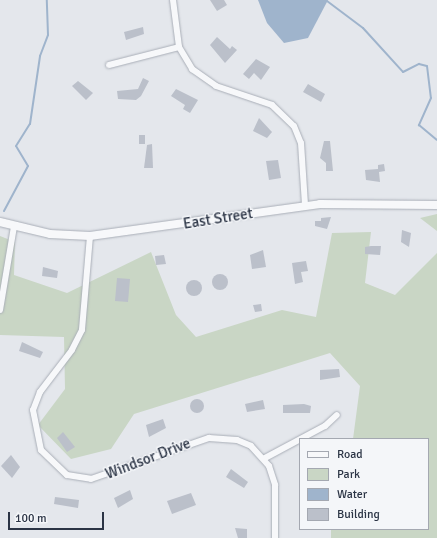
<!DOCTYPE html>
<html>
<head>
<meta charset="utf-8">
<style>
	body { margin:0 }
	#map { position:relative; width:437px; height:538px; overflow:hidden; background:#e4e7ec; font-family:Signika,sans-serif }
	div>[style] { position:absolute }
	.green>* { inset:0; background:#c9d6c5 }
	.water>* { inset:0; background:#9fb4cc }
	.stream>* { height:2px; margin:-1px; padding:0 1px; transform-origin:1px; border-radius:1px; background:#9fb4cc }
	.building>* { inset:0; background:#bbc0ca }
	.round { border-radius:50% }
	.roads { filter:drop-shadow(0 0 1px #a9aeb7) drop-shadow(0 0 1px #a9aeb7) }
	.minor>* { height:6px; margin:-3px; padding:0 3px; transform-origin:3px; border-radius:3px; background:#f7f8fa }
	.tertiary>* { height:8px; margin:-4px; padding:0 4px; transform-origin:4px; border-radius:4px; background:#f7f8fa }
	span { translate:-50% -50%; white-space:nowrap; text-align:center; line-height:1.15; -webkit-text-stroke:3px #f4f6f9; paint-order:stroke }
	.street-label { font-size:15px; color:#2b3445 }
	.legend { position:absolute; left:299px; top:438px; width:130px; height:92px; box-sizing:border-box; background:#f4f6f9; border:1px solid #a4a8b1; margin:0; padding:5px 7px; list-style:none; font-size:12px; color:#2b3445 }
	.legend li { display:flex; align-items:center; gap:8px; height:20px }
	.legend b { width:20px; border:1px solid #a4a8b1 }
	.scale { position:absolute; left:8px; top:512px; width:96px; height:18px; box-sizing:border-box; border:2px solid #2b3445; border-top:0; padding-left:5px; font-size:12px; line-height:14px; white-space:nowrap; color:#2b3445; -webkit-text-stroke:3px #f4f6f9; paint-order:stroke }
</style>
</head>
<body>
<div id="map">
	<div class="green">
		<i style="clip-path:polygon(437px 214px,437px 231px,420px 218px)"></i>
		<i style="clip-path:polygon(371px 232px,365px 283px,395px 295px,437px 253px,437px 538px,331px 538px,331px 529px,428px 529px,428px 439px,353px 439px,360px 386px,330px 353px,134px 414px,111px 449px,71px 459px,38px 425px,65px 389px,64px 337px,0 335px,0 236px,15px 242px,14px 275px,67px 293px,151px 252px,176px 315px,196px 337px,282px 310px,316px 317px,332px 233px)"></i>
	</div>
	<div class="water">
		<i style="clip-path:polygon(258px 0,328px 0,308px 38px,284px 43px,267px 23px)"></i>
	</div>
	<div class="stream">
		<i style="left:327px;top:1px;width:45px;rotate:36.9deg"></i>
		<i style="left:363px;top:28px;width:59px;rotate:47.7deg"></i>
		<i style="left:403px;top:72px;width:18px;rotate:-27deg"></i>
		<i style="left:419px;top:64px;width:8px;rotate:14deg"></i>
		<i style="left:427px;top:66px;width:32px;rotate:83deg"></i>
		<i style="left:431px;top:98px;width:30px;rotate:114deg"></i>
		<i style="left:419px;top:125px;width:23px;rotate:40deg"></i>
		<i style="left:4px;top:211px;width:51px;rotate:-61.9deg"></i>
		<i style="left:28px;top:166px;width:23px;rotate:-121deg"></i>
		<i style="left:16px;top:146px;width:26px;rotate:-58deg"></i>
		<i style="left:30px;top:124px;width:69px;rotate:-81.6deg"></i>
		<i style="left:40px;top:56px;width:22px;rotate:-69deg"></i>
		<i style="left:48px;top:35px;width:35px;rotate:-92deg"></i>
	</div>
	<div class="building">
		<i style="clip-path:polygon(210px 0,224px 0,227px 5px,217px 11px)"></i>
		<i style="clip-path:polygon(143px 27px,144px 34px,126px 40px,124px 32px)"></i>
		<i style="clip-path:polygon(217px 37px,230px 49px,232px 46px,237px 50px,225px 63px,210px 45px)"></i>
		<i style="clip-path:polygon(256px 59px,270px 67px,261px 80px,254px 73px,249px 79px,243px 74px)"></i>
		<i style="clip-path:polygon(143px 78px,149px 81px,141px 96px,136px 100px,118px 99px,117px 91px,138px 89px)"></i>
		<i style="clip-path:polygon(78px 81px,93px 93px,86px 100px,72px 86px)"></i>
		<i style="clip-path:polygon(308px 84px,325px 94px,321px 102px,303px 92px)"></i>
		<i style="clip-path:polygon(176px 89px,198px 100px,190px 113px,183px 109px,185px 105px,171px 96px)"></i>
		<i style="clip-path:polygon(259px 118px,272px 132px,267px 138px,253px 131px)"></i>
		<i style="clip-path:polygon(139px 135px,145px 135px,145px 144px,139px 144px)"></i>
		<i style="clip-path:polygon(324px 141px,330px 141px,333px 171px,326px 171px,326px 163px,320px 158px)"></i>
		<i style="clip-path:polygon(152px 144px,153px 168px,144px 168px,147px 145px)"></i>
		<i style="clip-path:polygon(278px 160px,281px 178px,269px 180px,266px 161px)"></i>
		<i style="clip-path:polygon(384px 164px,385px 171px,379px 172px,380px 182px,366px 180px,365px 170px,378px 169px,378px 165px)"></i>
		<i style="clip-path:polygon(331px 217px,327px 229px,315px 226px,315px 221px,321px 221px,321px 218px)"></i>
		<i style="clip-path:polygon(402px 230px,411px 233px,409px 247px,401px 242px)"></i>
		<i style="clip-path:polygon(371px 246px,381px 246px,380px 255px,365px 254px,365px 247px)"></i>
		<i style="clip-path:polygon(263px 250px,266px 267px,252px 269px,250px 255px)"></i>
		<i style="clip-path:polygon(164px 255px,166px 264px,156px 265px,155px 256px)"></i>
		<i style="clip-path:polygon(306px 261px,308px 271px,301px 272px,303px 282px,295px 284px,292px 263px)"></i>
		<i style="clip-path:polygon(43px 267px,58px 271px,57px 278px,42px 276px)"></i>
		<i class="round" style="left:212px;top:274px;width:16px;height:16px"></i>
		<i style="clip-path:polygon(117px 278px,130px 279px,128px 302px,115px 301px)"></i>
		<i class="round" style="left:186px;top:280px;width:16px;height:16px"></i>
		<i style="clip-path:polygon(261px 304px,262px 311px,255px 312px,253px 305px)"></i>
		<i style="clip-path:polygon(22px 342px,43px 352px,40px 358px,19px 351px)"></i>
		<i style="clip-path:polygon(339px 369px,340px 377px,320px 380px,320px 370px)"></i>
		<i class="round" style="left:190px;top:399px;width:14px;height:14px"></i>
		<i style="clip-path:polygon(263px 400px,265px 409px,247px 412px,245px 404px)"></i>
		<i style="clip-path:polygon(304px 404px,311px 406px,310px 413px,283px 413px,283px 405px)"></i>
		<i style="clip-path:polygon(163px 419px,166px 428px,149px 437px,146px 425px)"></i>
		<i style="clip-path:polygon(63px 432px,75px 447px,67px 452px,57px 438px)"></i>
		<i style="clip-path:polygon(11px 455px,20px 467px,12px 478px,1px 466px)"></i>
		<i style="clip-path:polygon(231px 469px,248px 482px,244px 488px,226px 477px)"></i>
		<i style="clip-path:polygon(130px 490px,133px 499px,118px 508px,114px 498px)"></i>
		<i style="clip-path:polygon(191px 493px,196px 505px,172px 514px,167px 501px)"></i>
		<i style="clip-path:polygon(55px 497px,79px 500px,78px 508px,54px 504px)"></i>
		<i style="clip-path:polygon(235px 528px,247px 529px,247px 538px,238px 538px)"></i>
	</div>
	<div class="roads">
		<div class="minor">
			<i style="left:173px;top:0;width:47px;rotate:82.7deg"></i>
			<i style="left:179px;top:47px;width:26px;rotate:59deg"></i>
			<i style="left:192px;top:69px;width:29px;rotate:35deg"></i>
			<i style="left:216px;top:86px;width:59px;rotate:18.7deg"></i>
			<i style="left:272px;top:105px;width:30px;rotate:44deg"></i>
			<i style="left:294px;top:126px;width:18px;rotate:68deg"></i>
			<i style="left:301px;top:143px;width:62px;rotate:86.3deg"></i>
			<i style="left:109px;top:65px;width:72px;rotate:-14.4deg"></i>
			<i style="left:90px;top:236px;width:94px;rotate:94.9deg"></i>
			<i style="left:82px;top:330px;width:22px;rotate:117deg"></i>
			<i style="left:72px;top:350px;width:53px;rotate:127.3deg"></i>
			<i style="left:40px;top:392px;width:19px;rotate:111deg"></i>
			<i style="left:33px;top:410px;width:41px;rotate:78.7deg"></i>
			<i style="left:41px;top:450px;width:36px;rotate:44deg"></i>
			<i style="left:67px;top:475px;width:24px;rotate:9deg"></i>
			<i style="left:91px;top:479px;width:125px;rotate:-19.2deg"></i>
			<i style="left:209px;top:438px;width:28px;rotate:4deg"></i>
			<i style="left:237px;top:440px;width:15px;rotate:23deg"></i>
			<i style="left:251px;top:446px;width:27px;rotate:48deg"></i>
			<i style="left:269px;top:466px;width:20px;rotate:72deg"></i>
			<i style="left:275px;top:485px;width:53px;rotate:90deg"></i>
			<i style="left:0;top:310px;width:85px;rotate:-80.5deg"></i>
			<i style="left:265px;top:458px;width:68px;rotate:-28.1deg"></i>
			<i style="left:325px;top:426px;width:16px;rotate:-43deg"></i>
		</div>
		<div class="tertiary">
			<i style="left:0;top:222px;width:51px;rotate:13.5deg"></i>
			<i style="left:50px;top:234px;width:40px;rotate:2.9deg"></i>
			<i style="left:90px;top:236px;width:232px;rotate:-7.9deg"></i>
			<i style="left:320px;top:204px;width:117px;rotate:0.5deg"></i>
		</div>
	</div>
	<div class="street-label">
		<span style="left:218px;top:219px;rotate:-9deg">East Street</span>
		<span style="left:148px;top:459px;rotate:-21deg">Windsor Drive</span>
	</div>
	<ul class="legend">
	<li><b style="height:5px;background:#f7f8fa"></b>Road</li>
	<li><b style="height:11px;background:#c9d6c5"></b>Park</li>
	<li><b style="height:11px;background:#9fb4cc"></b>Water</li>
	<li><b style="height:11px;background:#bbc0ca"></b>Building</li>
	</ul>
	<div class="scale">100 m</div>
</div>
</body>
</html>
